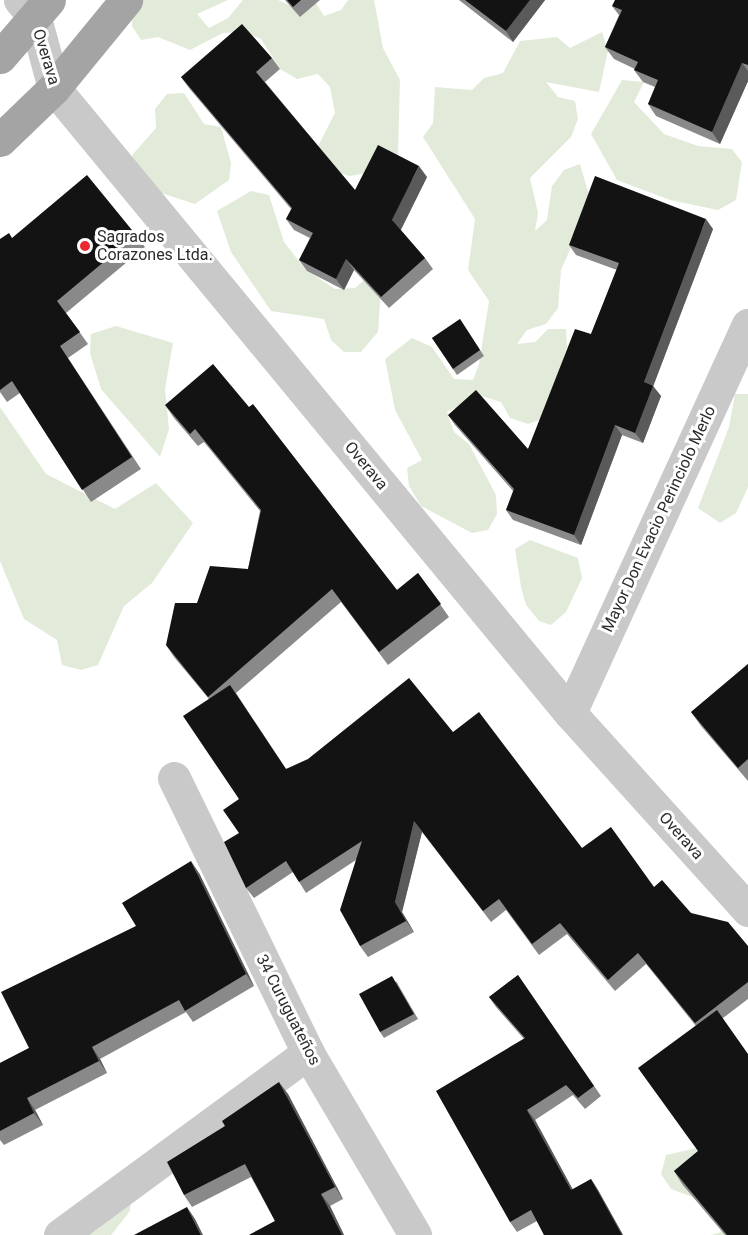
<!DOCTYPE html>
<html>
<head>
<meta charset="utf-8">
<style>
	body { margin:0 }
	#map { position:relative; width:748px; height:1235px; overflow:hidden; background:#fff; font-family:Roboto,sans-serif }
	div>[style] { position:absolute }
	.green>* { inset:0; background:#e2ebd9 }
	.minor>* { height:33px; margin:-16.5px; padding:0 16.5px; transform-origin:16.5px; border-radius:16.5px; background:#c9c9c9 }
	.major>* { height:33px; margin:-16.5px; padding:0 16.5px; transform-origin:16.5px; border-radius:16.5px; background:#a4a4a4 }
	.wall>* { inset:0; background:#898989 }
	.shaded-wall>* { inset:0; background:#5a5a5a }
	.building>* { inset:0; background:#131313 }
	.dots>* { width:16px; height:16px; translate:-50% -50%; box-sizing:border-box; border:3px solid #fff; border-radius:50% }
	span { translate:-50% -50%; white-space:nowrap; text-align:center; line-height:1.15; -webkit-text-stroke:6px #fff; paint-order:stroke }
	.street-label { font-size:16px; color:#2c2c2c }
	.poi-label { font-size:16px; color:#2c2c2c }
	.left { translate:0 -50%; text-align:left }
</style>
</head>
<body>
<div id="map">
	<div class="green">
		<i style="clip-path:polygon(134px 0,228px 0,197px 14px,209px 28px,228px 18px,243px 0,278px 0,298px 9px,314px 0,324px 16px,341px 10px,348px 0,374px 0,383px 48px,400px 80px,398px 154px,388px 169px,350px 176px,332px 171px,320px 164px,318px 146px,335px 113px,330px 87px,318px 74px,297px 79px,280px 69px,261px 39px,243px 32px,223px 33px,190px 50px,158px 37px,141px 40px,132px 26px)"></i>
		<i style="clip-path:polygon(602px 32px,608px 51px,599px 92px,546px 82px,558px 97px,575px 101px,578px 119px,571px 137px,530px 178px,538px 213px,535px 231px,547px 220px,552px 186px,564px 170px,580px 164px,591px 202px,561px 270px,558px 308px,546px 324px,527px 330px,517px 344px,535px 342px,548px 329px,566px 329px,567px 347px,546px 418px,528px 424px,510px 418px,501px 402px,481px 396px,447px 412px,454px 432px,469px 444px,496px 495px,497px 514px,488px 530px,472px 533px,421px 506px,409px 486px,407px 468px,422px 460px,395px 410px,385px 359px,412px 338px,432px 347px,454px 379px,473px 380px,479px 364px,489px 301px,468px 270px,475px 219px,423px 137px,433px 123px,435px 87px,472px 90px,484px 78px,503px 73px,520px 41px,557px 37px,570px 48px)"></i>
		<i style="clip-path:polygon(622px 80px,644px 82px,634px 102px,664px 134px,698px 146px,732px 149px,742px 162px,736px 200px,718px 210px,670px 200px,617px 180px,591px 134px)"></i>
		<i style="clip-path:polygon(184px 93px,204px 124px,221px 127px,231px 163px,229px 180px,195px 204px,158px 192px,127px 173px,133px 154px,156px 128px,155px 109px,167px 94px)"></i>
		<i style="clip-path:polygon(251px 191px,269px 195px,284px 242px,305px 269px,335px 289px,355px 288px,369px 276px,381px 289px,378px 332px,361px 352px,344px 352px,331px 340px,324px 319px,271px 311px,231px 252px,217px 211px)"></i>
		<i style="clip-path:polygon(116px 326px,173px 343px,165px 389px,169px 429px,160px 457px,101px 389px,90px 353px,91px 334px)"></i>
		<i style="clip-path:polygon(735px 394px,748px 394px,748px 487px,736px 513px,720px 523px,698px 508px,729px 427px)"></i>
		<i style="clip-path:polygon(0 407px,46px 474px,115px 509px,156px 483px,193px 523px,152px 583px,124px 606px,98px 665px,81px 670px,62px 665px,57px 640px,24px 619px,0 561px)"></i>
		<i style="clip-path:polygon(530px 540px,578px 558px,582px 578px,566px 612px,551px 625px,539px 621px,526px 605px,521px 587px,515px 549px)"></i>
		<i style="clip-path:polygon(719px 1143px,748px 1235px,711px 1235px,721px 1232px,718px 1215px,706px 1202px,671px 1189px,661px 1174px,666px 1155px)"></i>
		<i style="clip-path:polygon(132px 1192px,130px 1211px,111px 1235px,79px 1235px)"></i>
	</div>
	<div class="minor">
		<i style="left:20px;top:0;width:23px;rotate:50deg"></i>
		<i style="left:35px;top:18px;width:73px;rotate:74.8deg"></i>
		<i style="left:54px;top:88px;width:810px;rotate:50.46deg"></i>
		<i style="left:570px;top:713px;width:266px;rotate:47.9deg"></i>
		<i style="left:570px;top:713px;width:427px;rotate:-65.4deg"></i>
		<i style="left:174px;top:778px;width:306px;rotate:64deg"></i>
		<i style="left:308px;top:1053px;width:211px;rotate:59.5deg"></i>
		<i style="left:60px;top:1235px;width:308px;rotate:-36.3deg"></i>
	</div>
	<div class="major">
		<i style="left:0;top:57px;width:75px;rotate:-49.3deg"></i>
		<i style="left:0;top:140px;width:75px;rotate:-43.9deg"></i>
		<i style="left:54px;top:88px;width:114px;rotate:-50.7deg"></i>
	</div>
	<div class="wall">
		<i style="clip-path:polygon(285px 0,320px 0,300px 17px)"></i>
		<i style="clip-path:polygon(459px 0,545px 0,513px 42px)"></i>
		<i style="clip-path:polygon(748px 0,748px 81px,720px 144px,656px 116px,648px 104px,655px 87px,643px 82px,634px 70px,635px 69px,614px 59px,605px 47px,619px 15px,612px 6px)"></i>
		<i style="clip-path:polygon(272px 58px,280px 69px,265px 82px,355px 190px,427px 177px,401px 230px,425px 258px,433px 269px,389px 308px,354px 270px,344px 290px,307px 271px,299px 260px,310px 238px,294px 230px,286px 219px,291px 209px,189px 88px,181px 77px)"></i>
		<i style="clip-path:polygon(713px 229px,653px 386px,661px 396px,643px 443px,622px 435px,581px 545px,513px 520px,506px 510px,513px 491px,455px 425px,448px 415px,528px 449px,591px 334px,617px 270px,576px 255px,569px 245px)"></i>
		<i style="clip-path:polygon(136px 235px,145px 247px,66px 313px,88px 344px,68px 358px,141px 469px,91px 502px,20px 393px,7px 402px,0 392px,0 239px,12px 238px)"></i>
		<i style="clip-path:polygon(460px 319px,484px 356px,457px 375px,432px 338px)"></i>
		<i style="clip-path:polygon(165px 405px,397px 590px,418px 573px,449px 617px,388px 665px,341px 602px,236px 693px,286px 769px,453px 732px,582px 848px,654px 887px,691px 913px,748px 946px,748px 999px,723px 1018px,748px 1235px,725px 1235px,682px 1184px,674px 1171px,698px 1151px,696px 1026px,646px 964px,615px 991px,567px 934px,539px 955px,506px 910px,491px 922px,422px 832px,402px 912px,414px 932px,368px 957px,360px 946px,356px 860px,306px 893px,293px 872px,254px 898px,246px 888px,239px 833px,239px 799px,209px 699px,174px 657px,166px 645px,248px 569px,260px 511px,204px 442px,198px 446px,174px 418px)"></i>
		<i style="clip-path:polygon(748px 664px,748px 781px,701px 726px,691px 712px)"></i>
		<i style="clip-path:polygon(199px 873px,254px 986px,193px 1022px,186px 1012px,100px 1059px,107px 1073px,35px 1110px,43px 1125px,4px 1145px,0 1140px,0 1063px,29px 1048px,136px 926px)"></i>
		<i style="clip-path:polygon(518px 975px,601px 1096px,585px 1109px,573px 1095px,535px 1120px,573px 1190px,591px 1179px,598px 1190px,623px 1235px,544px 1235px,537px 1221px,517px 1232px,510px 1222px,524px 1039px,496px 1007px,489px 997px)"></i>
		<i style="clip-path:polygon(396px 981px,418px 1019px,384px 1038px,380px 1032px)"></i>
		<i style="clip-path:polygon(288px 1094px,343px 1199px,330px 1206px,344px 1235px,249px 1235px,275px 1221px,251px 1177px,192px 1207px,184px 1195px,225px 1126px)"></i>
	</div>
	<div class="shaded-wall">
		<i style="clip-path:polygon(530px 0,545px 0,513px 42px,506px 31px)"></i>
		<i style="clip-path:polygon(742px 63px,748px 71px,748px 81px,720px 144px,712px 132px)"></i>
		<i style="clip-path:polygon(419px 166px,427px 177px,400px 231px,392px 220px)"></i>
		<i style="clip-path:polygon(706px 219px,713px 229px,651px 392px,644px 382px)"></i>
		<i style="clip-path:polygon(346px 259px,354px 270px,344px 290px,336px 279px)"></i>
		<i style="clip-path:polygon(653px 386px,661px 396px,643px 443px,635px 433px)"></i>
		<i style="clip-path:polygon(615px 425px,622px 435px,581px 545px,574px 535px)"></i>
		<i style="clip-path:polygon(414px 821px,422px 832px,402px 912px,414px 932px,406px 921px,395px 902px)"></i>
		<i style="clip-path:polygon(191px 861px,199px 873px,254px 986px,246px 974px)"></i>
		<i style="clip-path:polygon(92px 1047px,100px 1059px,107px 1073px,99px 1061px)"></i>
		<i style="clip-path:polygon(279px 1082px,288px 1094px,343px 1199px,335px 1187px)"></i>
		<i style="clip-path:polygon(27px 1098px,35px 1110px,43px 1125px,34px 1113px)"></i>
		<i style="clip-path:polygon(527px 1110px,535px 1120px,579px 1201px,571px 1190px)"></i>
		<i style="clip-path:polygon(591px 1179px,598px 1190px,623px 1235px,622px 1235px)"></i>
		<i style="clip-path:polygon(321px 1194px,330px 1206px,344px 1235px,342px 1235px)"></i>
		<i style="clip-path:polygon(187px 1207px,195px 1219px,203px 1235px,201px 1235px)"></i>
	</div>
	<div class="building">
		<i style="clip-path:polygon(287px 0,301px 0,293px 7px)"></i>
		<i style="clip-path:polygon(465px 0,530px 0,506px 31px)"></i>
		<i style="clip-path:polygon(615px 0,748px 0,748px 65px,742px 63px,712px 132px,648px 104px,658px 80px,634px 70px,638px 62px,605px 47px,622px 10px,612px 6px)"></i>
		<i style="clip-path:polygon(242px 24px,272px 58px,256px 72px,355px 190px,378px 145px,419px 166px,392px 220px,425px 258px,381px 297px,346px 259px,336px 279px,299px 260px,313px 233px,286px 219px,292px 208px,181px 77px)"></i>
		<i style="clip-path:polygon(87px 175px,136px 235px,57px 301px,80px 332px,60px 346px,132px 457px,82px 490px,12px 381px,0 390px,0 239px,9px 233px,12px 238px)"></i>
		<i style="clip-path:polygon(595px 176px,706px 219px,644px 382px,653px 386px,635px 433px,615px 425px,574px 535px,506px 510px,514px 489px,448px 415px,476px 390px,528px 449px,575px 329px,591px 334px,619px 263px,569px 245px)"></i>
		<i style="clip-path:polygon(460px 319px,480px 350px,453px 369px,432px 338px)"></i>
		<i style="clip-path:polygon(213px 364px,249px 407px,253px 404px,397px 590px,418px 573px,441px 604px,379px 652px,332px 589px,208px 697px,166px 645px,175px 603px,197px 603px,210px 566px,248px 569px,261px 510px,195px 429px,190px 434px,165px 405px)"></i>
		<i style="clip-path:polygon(748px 664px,748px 759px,738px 768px,691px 712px)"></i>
		<i style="clip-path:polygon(409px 678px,453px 732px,479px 712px,582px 848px,611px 827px,654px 887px,662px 880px,691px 913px,728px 922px,748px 946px,748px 982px,695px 1023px,638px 953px,608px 980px,560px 923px,532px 944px,499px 899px,483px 911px,414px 821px,395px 902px,406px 921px,360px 946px,340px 910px,362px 841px,299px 882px,286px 861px,246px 888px,224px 842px,239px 833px,223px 810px,239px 799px,183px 716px,230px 685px,286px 769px,308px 759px)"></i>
		<i style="clip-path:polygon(191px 861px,246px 974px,185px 1011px,179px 1000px,92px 1047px,99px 1061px,27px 1098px,34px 1113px,0 1131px,0 1063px,29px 1048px,1px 992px,136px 926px,122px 903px)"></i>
		<i style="clip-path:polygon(518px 975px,594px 1086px,578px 1098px,566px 1085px,527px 1110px,571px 1190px,591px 1179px,622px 1235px,544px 1235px,531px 1210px,510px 1222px,436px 1091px,525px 1038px,489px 997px)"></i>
		<i style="clip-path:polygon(392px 976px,414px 1014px,380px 1032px,359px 994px)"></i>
		<i style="clip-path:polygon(717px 1010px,748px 1054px,748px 1235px,727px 1235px,674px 1171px,698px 1151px,638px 1068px)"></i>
		<i style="clip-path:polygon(279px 1082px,335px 1187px,321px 1194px,342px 1235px,249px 1235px,275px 1221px,245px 1164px,184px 1195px,167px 1162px,225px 1126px,222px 1121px)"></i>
		<i style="clip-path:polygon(187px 1207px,201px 1235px,134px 1235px)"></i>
	</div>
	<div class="dots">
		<i style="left:85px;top:246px;background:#eb2732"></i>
	</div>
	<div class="street-label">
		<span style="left:46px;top:57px;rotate:73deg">Overava</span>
		<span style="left:366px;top:466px;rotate:50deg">Overava</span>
		<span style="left:659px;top:519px;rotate:-65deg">Mayor Don Evacio Perinciolo Merlo</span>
		<span style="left:681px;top:836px;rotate:48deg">Overava</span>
		<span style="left:288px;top:1010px;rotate:63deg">34 Curuguateños</span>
	</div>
	<div class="poi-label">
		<span class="left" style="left:97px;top:246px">Sagrados<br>Corazones Ltda.</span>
	</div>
</div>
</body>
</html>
